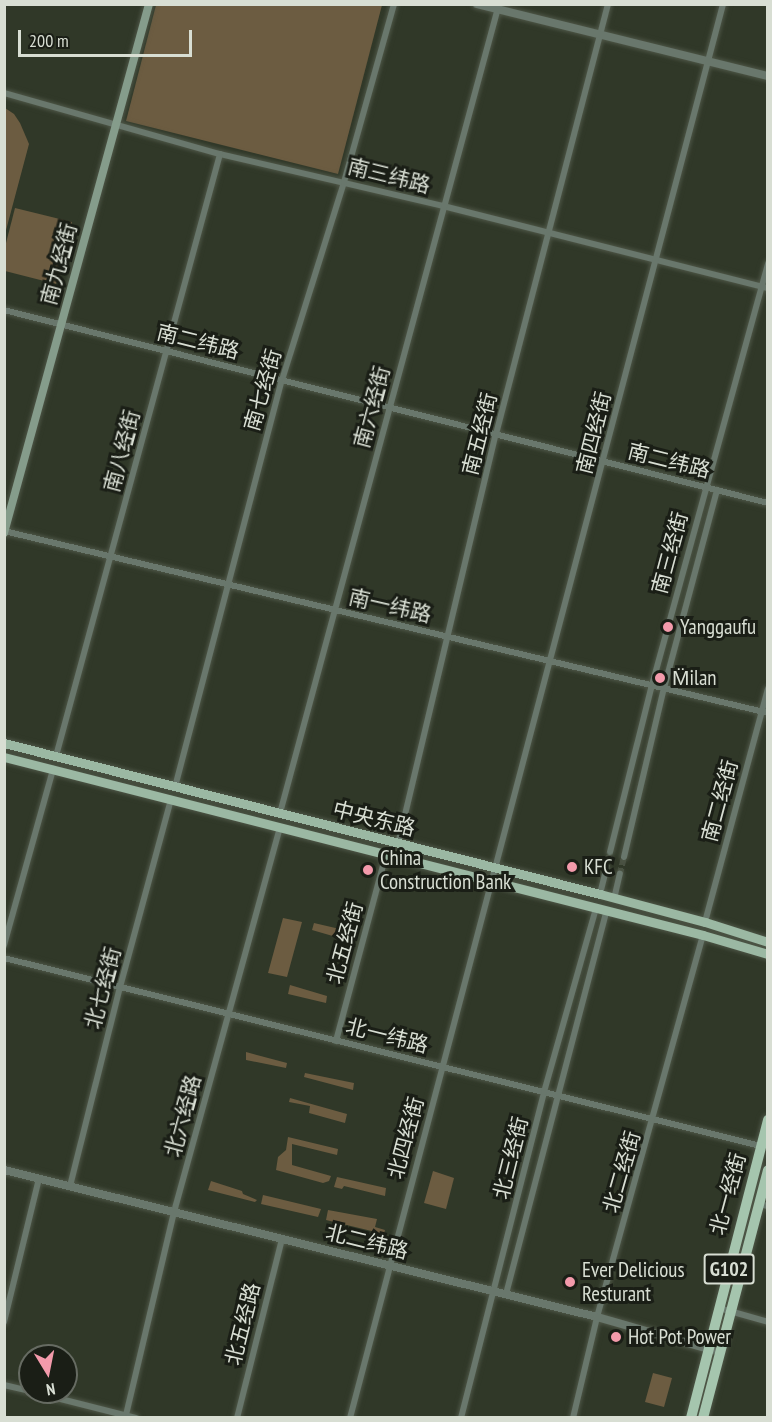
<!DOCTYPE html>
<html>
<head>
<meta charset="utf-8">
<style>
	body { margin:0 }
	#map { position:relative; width:772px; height:1422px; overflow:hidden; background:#303828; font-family:"PT Sans Narrow","Noto Sans SC",sans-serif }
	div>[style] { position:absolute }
	.green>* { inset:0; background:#6c5c41 }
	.minor-tunnel>* { height:6px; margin-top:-3px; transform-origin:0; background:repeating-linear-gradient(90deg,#495142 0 6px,transparent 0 9px) }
	.roads { filter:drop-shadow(0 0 2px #4e5647) drop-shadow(0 0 2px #4e5647) }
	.minor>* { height:6px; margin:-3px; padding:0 3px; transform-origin:3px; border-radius:3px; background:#69776c }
	.tertiary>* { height:8px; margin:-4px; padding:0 4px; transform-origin:4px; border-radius:4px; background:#69776c }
	.secondary>* { height:8px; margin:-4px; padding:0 4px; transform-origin:4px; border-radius:4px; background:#859c8b }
	.primary>* { height:9px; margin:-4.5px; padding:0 4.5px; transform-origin:4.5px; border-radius:4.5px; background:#9bb8a3 }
	.trunk>* { height:10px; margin:-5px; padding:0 5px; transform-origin:5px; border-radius:5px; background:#a5c5ae }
	.dots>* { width:16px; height:16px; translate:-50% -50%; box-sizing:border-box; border:3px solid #1a1e16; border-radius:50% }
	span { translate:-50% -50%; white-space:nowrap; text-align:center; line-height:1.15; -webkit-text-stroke:6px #1a1e16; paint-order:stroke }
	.shield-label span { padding:2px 4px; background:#1a1e16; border:2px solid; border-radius:4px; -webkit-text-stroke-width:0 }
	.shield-label { font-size:20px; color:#d8ded3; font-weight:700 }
	.street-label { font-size:21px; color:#d8ded3 }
	.poi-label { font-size:21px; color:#d8ded3 }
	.left { translate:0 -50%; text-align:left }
	.frame { position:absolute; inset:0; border:6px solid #d8ded3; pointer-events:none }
	.north { position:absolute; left:18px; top:1344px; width:60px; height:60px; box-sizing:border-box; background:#1a1e16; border:2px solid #666b62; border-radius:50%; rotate:170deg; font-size:16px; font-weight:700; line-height:24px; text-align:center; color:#d8ded3 }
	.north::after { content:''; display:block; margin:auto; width:21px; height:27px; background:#f39aab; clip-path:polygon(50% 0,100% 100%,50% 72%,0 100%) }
	.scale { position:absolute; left:18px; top:30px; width:174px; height:27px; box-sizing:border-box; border:3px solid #d8ded3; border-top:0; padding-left:8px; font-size:18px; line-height:21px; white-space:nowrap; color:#d8ded3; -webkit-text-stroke:4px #1a1e16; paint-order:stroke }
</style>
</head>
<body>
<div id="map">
	<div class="green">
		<i style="clip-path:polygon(156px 5px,382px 5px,338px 174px,126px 121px)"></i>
		<i style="clip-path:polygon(5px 108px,14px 114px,20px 123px,29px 144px,5px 234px)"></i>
		<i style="clip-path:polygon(15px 208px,72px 222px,56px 284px,5px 271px,5px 247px)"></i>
		<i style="clip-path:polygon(283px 918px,302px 922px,287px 977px,268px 973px)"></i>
		<i style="clip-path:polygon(314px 923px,344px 930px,343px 939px,312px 930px)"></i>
		<i style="clip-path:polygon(290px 985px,327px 996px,326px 1003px,288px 994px)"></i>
		<i style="clip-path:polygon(246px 1052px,287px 1063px,286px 1068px,246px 1060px)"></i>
		<i style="clip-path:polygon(305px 1073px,354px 1083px,353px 1090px,304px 1077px)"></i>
		<i style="clip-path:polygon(290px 1098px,347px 1114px,345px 1123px,309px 1113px,310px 1106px,289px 1102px)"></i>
		<i style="clip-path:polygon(288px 1137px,338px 1149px,337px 1155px,292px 1144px,292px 1165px,331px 1176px,329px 1181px,323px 1183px,276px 1170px,278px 1157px,286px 1150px)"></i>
		<i style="clip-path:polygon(433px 1171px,454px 1178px,446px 1209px,424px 1203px)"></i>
		<i style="clip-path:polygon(337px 1177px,386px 1188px,385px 1196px,344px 1186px,342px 1189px,334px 1187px)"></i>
		<i style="clip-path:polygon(211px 1181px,242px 1191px,243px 1194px,257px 1200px,255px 1202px,208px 1190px)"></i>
		<i style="clip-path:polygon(263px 1195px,321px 1209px,318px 1217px,261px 1204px)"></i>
		<i style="clip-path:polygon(328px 1210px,377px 1219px,375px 1227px,385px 1230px,384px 1234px,326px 1220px)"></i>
		<i style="clip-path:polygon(653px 1373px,672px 1378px,664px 1407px,645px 1402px)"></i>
	</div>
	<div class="minor-tunnel">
		<i style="left:606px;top:870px;width:18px;rotate:-77deg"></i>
		<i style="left:620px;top:874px;width:17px;rotate:-77deg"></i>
	</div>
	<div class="roads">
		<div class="minor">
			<i style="left:4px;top:93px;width:224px;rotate:15.8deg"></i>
			<i style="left:220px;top:154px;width:229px;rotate:13.1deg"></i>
			<i style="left:443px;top:206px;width:335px;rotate:14.2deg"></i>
			<i style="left:4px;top:310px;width:788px;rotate:14.18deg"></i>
			<i style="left:4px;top:531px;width:785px;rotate:13.4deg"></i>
			<i style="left:56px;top:756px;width:624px;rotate:-74.76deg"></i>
			<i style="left:175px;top:787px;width:421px;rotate:-75.3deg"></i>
			<i style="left:282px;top:380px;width:207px;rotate:-72.6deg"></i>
			<i style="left:344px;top:182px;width:185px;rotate:-74.3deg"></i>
			<i style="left:280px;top:813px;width:838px;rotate:-74.85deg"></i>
			<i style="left:398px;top:844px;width:422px;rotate:-76.6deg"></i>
			<i style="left:496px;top:434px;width:444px;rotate:-75.4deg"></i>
			<i style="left:610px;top:852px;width:172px;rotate:-75.9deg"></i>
			<i style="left:652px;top:685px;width:437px;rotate:-74.6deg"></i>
			<i style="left:624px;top:857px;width:174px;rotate:-76.7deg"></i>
			<i style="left:664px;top:688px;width:205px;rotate:-75deg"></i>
			<i style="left:600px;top:894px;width:25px;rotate:-76deg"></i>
			<i style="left:614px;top:899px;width:26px;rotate:-77deg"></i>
			<i style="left:705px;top:922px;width:241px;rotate:-74.9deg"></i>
			<i style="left:4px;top:945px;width:183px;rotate:-74.4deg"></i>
			<i style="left:4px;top:958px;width:780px;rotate:13.95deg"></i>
			<i style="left:336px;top:1041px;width:194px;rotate:-75deg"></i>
			<i style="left:70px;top:1186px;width:205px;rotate:-75.9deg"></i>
			<i style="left:120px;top:987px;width:195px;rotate:-74.8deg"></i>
			<i style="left:759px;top:1204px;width:9px;rotate:13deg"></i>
			<i style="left:506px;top:1294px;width:397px;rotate:-75.3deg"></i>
			<i style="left:719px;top:1308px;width:51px;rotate:15.9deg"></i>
			<i style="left:4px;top:1322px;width:148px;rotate:-76.3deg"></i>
			<i style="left:4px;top:1385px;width:27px;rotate:13deg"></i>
			<i style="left:33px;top:1392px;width:106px;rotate:14.2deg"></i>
			<i style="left:126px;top:1415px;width:209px;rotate:-76.7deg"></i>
			<i style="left:174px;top:1212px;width:399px;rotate:-74.6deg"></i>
			<i style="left:237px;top:1418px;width:185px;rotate:-75.9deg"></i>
			<i style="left:350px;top:1418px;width:1462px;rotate:-75.22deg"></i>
			<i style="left:461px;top:1418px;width:336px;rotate:-75.7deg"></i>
			<i style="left:544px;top:1092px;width:191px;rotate:-74.2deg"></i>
			<i style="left:573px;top:1418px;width:104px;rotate:-76.6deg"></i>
			<i style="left:597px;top:1317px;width:396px;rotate:-74.5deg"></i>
		</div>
		<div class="tertiary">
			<i style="left:477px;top:4px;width:300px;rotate:13.9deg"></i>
			<i style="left:4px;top:1170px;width:611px;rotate:13.92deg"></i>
			<i style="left:597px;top:1317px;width:120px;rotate:16deg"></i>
		</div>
		<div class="secondary">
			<i style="left:4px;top:533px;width:549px;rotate:-74.67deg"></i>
		</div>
		<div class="primary">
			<i style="left:4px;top:743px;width:615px;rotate:14.22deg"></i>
			<i style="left:600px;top:894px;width:109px;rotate:14.9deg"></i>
			<i style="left:705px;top:922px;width:66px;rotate:17.6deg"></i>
			<i style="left:4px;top:757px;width:721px;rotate:14.29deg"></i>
			<i style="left:703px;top:935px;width:68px;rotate:16.3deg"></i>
		</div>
		<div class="trunk">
			<i style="left:691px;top:1418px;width:308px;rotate:-75.5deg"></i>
			<i style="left:703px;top:1418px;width:256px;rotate:-75.3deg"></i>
		</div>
	</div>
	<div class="dots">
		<i style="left:668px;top:627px;background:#f39aab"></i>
		<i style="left:660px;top:678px;background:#f39aab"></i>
		<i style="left:572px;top:867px;background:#f39aab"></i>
		<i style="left:368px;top:870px;background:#f39aab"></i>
		<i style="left:570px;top:1282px;background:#f39aab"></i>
		<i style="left:616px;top:1337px;background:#f39aab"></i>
	</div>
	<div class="shield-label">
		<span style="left:729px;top:1269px">G102</span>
	</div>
	<div class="street-label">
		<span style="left:389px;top:176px;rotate:14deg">南三纬路</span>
		<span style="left:59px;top:264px;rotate:-75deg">南九经街</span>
		<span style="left:198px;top:342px;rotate:14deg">南二纬路</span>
		<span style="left:263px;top:390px;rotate:-74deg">南七经街</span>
		<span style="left:372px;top:407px;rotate:-75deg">南六经街</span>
		<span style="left:594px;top:433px;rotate:-76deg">南四经街</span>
		<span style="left:480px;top:434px;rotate:-76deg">南五经街</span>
		<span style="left:122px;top:451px;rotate:-75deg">南八经街</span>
		<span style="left:669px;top:461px;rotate:14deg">南二纬路</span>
		<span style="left:670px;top:553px;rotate:-75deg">南三经街</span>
		<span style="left:390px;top:606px;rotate:13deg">南一纬路</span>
		<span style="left:720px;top:801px;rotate:-75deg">南二经街</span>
		<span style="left:374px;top:819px;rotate:14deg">中央东路</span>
		<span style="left:345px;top:943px;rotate:-75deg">北五经街</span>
		<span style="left:103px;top:988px;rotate:-75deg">北七经街</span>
		<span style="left:387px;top:1036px;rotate:14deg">北一纬路</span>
		<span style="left:183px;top:1116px;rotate:-75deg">北六经路</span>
		<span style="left:406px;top:1138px;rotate:-75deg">北四经街</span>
		<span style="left:511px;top:1158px;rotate:-76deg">北三经街</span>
		<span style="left:622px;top:1172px;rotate:-74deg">北二经街</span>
		<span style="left:728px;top:1194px;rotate:-75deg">北一经街</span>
		<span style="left:367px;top:1242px;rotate:14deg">北二纬路</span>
		<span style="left:243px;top:1324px;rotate:-76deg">北五经路</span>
	</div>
	<div class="poi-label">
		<span class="left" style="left:680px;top:627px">Yanggaufu</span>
		<span class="left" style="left:672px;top:678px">M̈ilan</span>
		<span class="left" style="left:380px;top:870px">China<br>Construction Bank</span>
		<span class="left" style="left:584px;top:867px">KFC</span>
		<span class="left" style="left:582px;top:1282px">Ever Delicious<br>Resturant</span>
		<span class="left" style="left:628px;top:1337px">Hot Pot Power</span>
	</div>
	<div class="frame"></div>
	<div class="north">N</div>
	<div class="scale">200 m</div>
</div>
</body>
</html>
